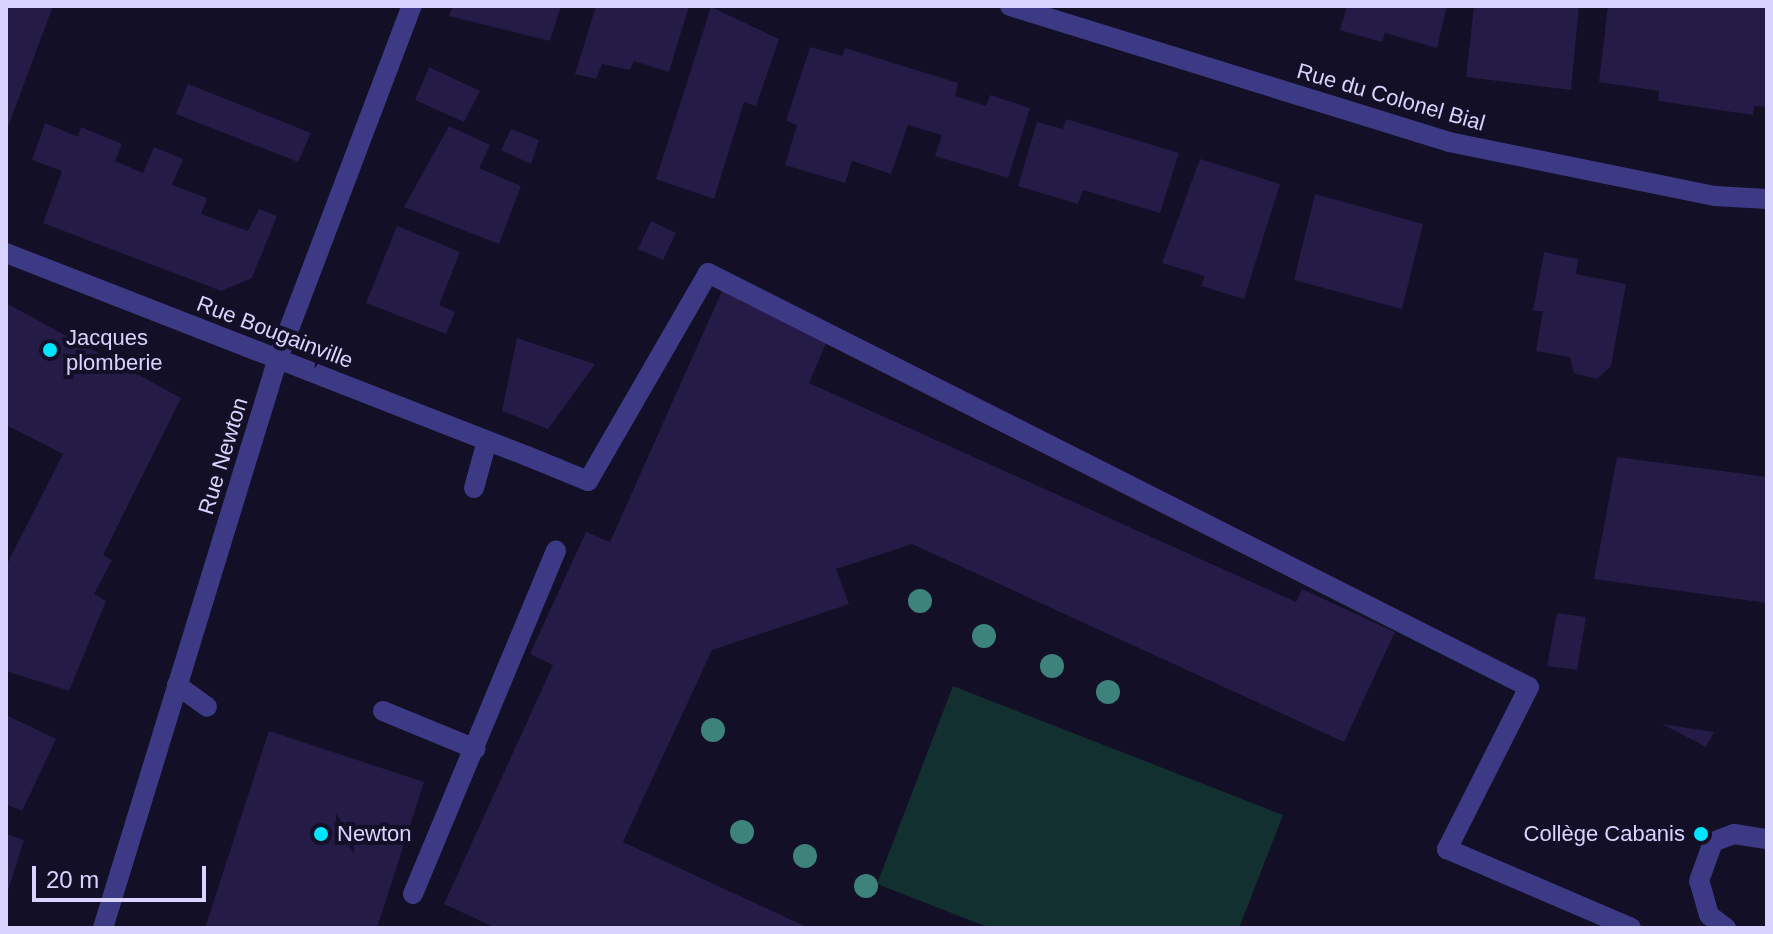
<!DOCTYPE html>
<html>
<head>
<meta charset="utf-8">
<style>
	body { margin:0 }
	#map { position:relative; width:1773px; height:934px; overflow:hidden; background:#130f26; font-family:Helvetica,sans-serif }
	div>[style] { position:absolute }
	.green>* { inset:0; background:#12302f }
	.building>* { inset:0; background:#241b47 }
	.lane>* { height:20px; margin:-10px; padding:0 10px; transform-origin:10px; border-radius:10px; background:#3d3a85 }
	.street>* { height:20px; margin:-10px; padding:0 10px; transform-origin:10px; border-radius:10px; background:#3d3a85 }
	.trees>* { width:24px; height:24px; margin:-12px; border-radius:50%; background:#3d827b }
	.dots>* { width:22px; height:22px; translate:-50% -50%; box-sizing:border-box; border:4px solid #130f26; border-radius:50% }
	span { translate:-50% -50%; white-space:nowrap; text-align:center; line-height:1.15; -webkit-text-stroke:8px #130f26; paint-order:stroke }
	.street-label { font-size:22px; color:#d9d4ff }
	.poi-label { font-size:22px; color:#d9d4ff }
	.left { translate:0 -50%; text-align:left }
	.right { translate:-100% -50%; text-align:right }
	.frame { position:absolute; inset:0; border:8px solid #d9d4ff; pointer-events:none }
	.scale { position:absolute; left:32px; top:866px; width:174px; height:36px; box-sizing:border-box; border:4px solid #d9d4ff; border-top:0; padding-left:10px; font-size:24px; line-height:28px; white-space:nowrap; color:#d9d4ff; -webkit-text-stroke:6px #130f26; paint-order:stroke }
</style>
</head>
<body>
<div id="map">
	<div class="green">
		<i style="clip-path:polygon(953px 686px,1283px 815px,1239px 928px,990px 928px,877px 884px)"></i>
	</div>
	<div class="building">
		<i style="clip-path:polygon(6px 6px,53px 6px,6px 132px)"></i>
		<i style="clip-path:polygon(453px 6px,561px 6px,550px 41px,449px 16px)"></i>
		<i style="clip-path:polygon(596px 6px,689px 6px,669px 72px,634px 61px,630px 70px,602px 64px,596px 79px,575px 74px)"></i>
		<i style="clip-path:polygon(1347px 6px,1447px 6px,1437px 48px,1385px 33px,1382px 42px,1340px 30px)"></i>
		<i style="clip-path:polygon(1474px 6px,1579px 6px,1571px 90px,1466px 77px)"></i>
		<i style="clip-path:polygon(1608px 6px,1767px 6px,1767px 107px,1754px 106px,1753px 115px,1658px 101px,1659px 91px,1599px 82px)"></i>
		<i style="clip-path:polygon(711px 7px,779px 39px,756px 106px,744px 102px,714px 199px,656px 179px)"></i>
		<i style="clip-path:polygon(810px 47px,842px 56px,845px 48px,958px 83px,955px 96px,986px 106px,990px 95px,1030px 108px,1008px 178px,935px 156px,942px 135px,908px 125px,891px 174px,852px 161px,845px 183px,785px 165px,797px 125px,786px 121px)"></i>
		<i style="clip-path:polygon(429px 67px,480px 91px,464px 122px,415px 100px)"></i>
		<i style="clip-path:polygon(188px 84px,311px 133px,298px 162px,176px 114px)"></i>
		<i style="clip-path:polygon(1066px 119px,1179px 153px,1160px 213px,1083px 190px,1078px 204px,1018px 186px,1037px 122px,1063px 129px)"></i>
		<i style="clip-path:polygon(45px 123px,78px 137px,81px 127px,122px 144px,115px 161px,143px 173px,154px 147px,183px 159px,172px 185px,207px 198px,201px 214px,248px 231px,259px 209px,277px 216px,252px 278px,221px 291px,43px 223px,62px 171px,32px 160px)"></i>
		<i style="clip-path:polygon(449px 126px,490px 145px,479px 168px,521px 186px,499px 244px,404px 207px)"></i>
		<i style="clip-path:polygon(511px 129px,539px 140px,531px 164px,501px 150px)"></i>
		<i style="clip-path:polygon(1200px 159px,1280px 184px,1244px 299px,1201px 286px,1205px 276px,1162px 263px)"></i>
		<i style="clip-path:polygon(1315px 194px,1423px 224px,1402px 309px,1294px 280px)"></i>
		<i style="clip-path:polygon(651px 221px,676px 233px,663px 260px,638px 249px)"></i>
		<i style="clip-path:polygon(397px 226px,460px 252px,439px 305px,455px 312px,446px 334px,366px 303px)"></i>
		<i style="clip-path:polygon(1544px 252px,1578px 259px,1576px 274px,1626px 284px,1611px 366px,1597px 379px,1574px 373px,1570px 357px,1536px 351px,1543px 311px,1533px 311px)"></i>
		<i style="clip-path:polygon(722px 291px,743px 292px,740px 301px,827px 341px,809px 383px,1296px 602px,1302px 589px,1395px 632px,1344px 742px,912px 544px,836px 569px,849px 604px,712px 650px,623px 842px,809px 928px,496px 928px,444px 904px,553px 665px,530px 654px,586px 532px,610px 542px)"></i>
		<i style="clip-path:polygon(6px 303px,181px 398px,103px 555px,112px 560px,94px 594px,106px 601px,69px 691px,6px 671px,6px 566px,63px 454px,6px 425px)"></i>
		<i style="clip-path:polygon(517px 338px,595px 364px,548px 429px,502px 411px)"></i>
		<i style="clip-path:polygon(1617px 457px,1767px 477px,1767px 603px,1594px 579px)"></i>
		<i style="clip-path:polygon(1557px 613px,1586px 617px,1577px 670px,1547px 666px)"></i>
		<i style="clip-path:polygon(6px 715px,56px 739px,22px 811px,6px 804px)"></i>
		<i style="clip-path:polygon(1662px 724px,1714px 732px,1706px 747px)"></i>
		<i style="clip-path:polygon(269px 731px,424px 782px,377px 928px,205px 928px)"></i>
		<i style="clip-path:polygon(6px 834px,24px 840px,7px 894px,6px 894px)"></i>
	</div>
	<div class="lane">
		<i style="left:527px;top:456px;width:66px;rotate:22.3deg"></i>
		<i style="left:588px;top:481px;width:240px;rotate:-60deg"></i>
		<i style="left:708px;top:273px;width:919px;rotate:26.76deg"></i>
		<i style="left:1529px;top:687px;width:182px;rotate:116.8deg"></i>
		<i style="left:1447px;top:849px;width:200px;rotate:23.2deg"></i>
		<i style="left:383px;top:711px;width:100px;rotate:22.4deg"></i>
		<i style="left:413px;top:894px;width:372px;rotate:-67.4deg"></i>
		<i style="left:1726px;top:928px;width:21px;rotate:-143deg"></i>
		<i style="left:1709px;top:915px;width:35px;rotate:-106deg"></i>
		<i style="left:1699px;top:881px;width:41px;rotate:-70.3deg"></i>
		<i style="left:1713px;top:842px;width:22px;rotate:-21deg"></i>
		<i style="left:1734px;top:834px;width:33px;rotate:9deg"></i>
	</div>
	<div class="street">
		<i style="left:1010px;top:6px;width:460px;rotate:17.2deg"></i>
		<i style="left:1449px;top:142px;width:271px;rotate:11.5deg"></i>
		<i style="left:1715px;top:196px;width:52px;rotate:3.3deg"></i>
		<i style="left:6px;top:253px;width:559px;rotate:21.29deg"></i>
		<i style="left:474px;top:488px;width:49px;rotate:-74.5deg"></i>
		<i style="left:177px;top:685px;width:37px;rotate:36deg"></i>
		<i style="left:103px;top:928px;width:596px;rotate:-72.93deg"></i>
		<i style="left:278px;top:358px;width:377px;rotate:-69.2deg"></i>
	</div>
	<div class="trees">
		<i style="left:920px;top:601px"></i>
		<i style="left:984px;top:636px"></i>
		<i style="left:1052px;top:666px"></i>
		<i style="left:1108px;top:692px"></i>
		<i style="left:713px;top:730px"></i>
		<i style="left:742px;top:832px"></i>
		<i style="left:805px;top:856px"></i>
		<i style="left:866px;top:886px"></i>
	</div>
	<div class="dots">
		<i style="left:50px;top:350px;background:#00e5ff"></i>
		<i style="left:321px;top:834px;background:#00e5ff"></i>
		<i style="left:1701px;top:834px;background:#00e5ff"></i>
	</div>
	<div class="street-label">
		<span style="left:1391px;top:97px;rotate:16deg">Rue du Colonel Bial</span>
		<span style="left:275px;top:332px;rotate:21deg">Rue Bougainville</span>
		<span style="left:223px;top:456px;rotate:-73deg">Rue Newton</span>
	</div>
	<div class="poi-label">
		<span class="left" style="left:66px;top:350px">Jacques<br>plomberie</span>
		<span class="left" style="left:337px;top:834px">Newton</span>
		<span class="right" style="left:1685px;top:834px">Collège Cabanis</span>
	</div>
	<div class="frame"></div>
	<div class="scale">20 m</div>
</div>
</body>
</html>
